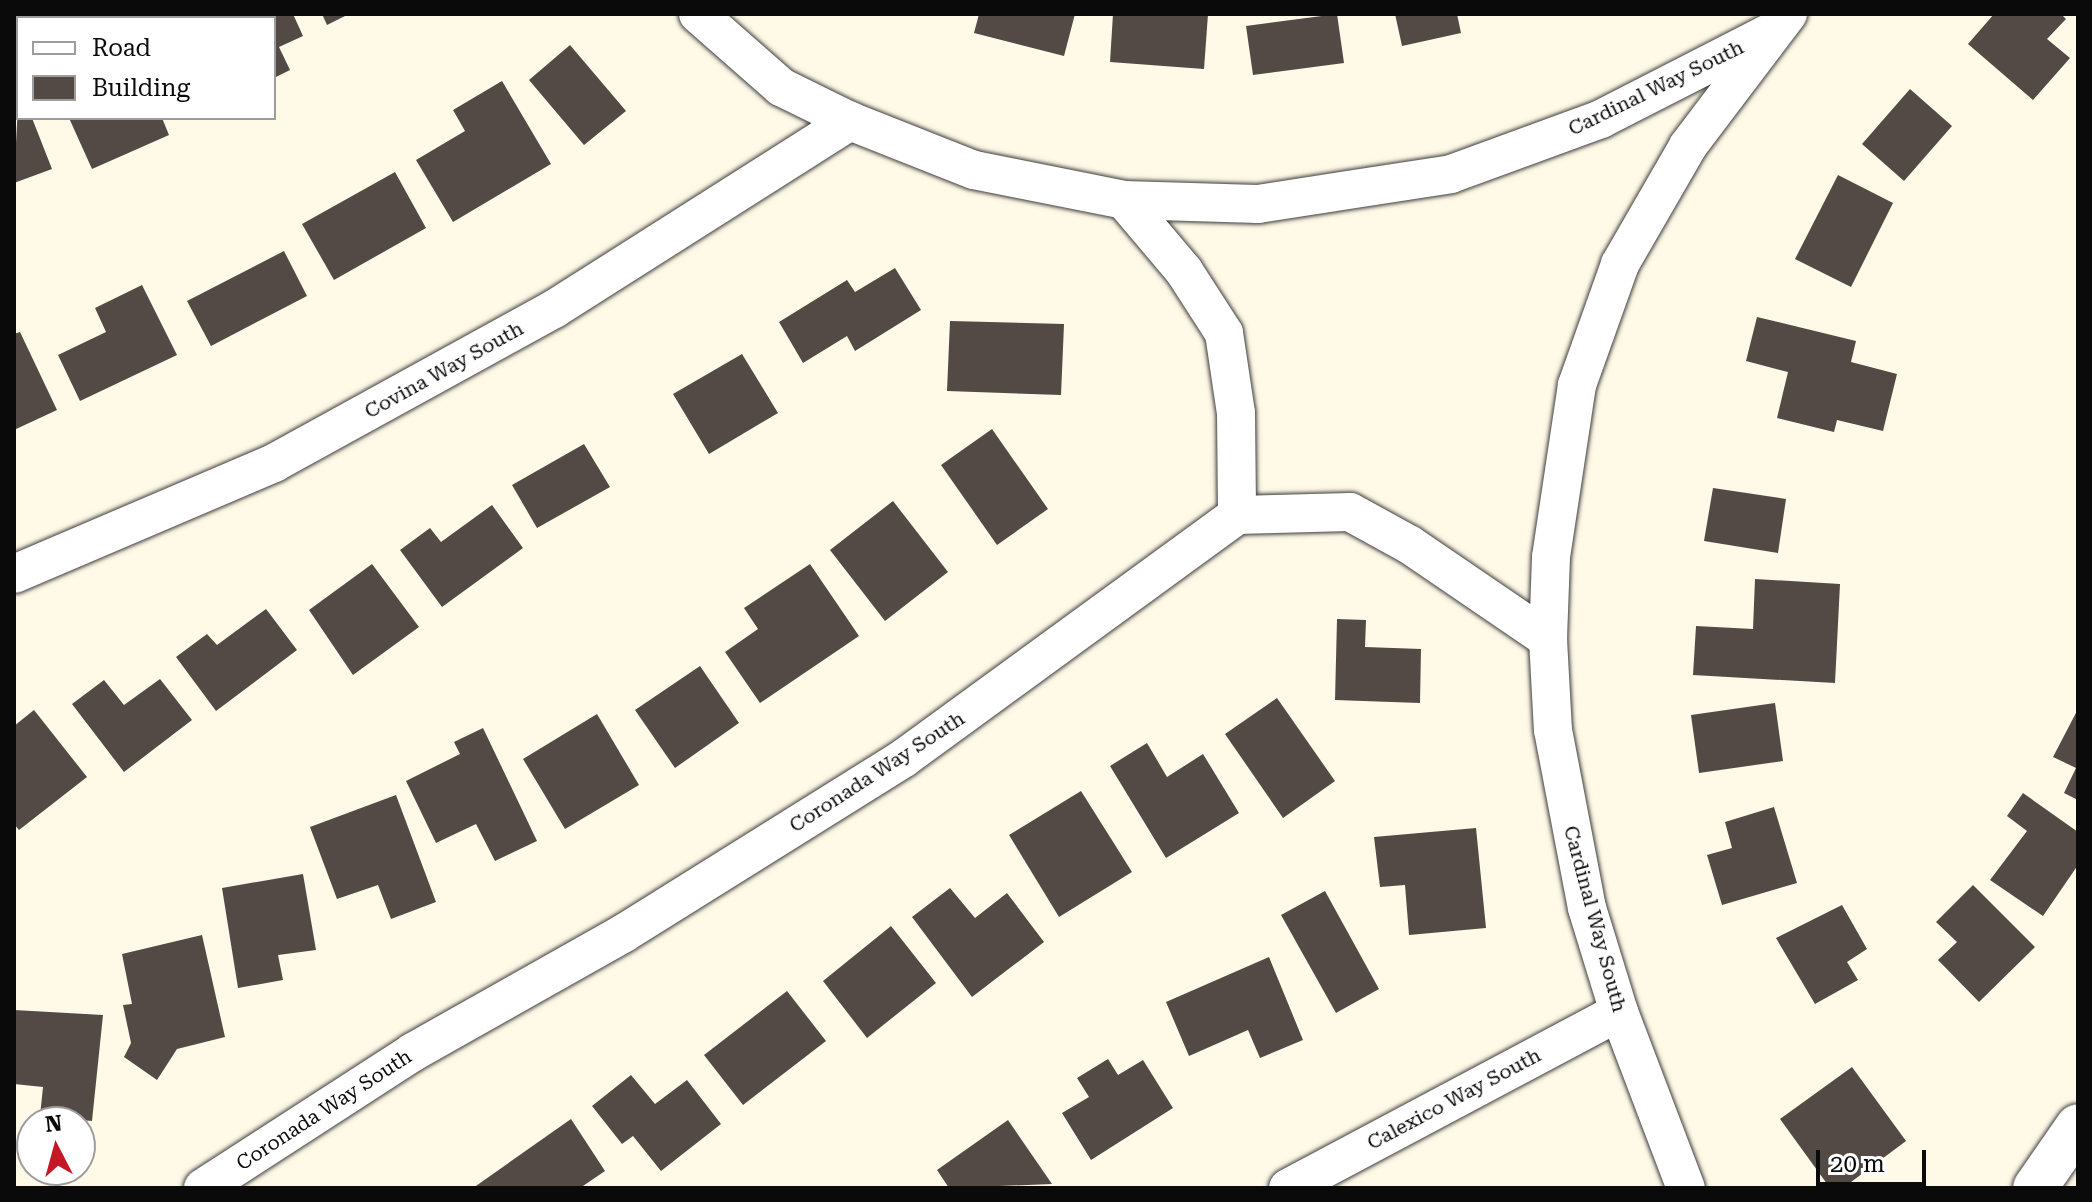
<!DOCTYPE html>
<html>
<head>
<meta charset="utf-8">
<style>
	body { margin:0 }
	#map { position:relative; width:2092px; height:1202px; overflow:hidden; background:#fff9e7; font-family:"Roboto Serif",serif }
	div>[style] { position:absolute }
	.building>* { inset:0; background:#534a46 }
	.roads { filter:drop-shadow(0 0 2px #3d3d3d) drop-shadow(0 0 2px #3d3d3d) }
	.minor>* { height:38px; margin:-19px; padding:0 19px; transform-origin:19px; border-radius:19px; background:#fff }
	.tertiary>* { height:44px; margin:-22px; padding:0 22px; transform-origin:22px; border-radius:22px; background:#fff }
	span { translate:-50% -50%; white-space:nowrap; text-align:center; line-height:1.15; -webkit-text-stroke:8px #fff; paint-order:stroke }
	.street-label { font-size:20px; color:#0a0a0a }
	.frame { position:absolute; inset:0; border:16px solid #0a0a0a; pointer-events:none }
	.legend { position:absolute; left:16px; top:16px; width:260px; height:104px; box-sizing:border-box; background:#fff; border:2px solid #9d9d9d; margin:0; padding:10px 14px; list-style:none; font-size:24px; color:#0a0a0a }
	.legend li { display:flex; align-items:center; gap:16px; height:40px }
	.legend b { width:40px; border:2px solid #9d9d9d }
	.north { position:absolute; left:16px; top:1106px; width:80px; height:80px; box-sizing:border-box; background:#fff; border:2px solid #9d9d9d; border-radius:50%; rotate:354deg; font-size:22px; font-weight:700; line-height:32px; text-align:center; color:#0a0a0a }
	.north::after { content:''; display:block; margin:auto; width:28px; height:36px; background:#c41827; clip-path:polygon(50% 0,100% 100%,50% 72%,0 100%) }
	.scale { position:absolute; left:1816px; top:1150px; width:110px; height:36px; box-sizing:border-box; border:4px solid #0a0a0a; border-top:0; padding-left:10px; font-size:24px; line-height:28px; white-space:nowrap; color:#0a0a0a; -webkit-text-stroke:6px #fff; paint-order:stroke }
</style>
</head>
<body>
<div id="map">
	<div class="building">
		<i style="clip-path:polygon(228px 14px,293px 14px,303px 36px,279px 47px,290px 70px,274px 78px,274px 18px,220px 18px)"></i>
		<i style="clip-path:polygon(322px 14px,349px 14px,327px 25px)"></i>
		<i style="clip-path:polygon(979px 14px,1075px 14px,1064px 56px,974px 33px)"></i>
		<i style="clip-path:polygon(1113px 14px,1208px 14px,1204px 69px,1110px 62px)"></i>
		<i style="clip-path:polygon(1337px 14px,1344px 63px,1253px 75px,1246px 26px)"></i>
		<i style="clip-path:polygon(1395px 14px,1457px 14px,1461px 33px,1402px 46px)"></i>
		<i style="clip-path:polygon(1994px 14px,2061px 14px,2066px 19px,2047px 39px,2070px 58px,2033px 100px,1968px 44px)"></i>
		<i style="clip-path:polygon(570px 45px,626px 111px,584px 145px,529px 80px)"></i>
		<i style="clip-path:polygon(502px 81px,551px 164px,453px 222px,416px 160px,465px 131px,453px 110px)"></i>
		<i style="clip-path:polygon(1910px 89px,1952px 126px,1904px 181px,1862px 144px)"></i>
		<i style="clip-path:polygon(18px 103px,18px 118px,32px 118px,52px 169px,14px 183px)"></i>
		<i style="clip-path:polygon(69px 118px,162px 118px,169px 135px,92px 169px)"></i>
		<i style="clip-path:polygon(395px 172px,426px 228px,334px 280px,302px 224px)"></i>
		<i style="clip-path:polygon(1838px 175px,1893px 203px,1851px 287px,1795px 259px)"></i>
		<i style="clip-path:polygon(284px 251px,307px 296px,211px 346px,187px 301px)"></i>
		<i style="clip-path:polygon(895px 268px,921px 310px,855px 351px,847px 336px,803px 363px,779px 322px,847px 280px,855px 292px)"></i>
		<i style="clip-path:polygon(142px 285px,177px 355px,80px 401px,58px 355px,106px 332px,95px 308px)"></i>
		<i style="clip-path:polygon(1757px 317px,1856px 341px,1851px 362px,1897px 374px,1883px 431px,1837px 420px,1834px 432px,1777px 418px,1788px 372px,1746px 361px)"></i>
		<i style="clip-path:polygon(950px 321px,1064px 324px,1061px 395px,947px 391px)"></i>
		<i style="clip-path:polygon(20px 332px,57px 410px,14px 430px,14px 334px)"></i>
		<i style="clip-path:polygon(742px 354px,778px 413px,709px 454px,673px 394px)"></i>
		<i style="clip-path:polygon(992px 429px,1048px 509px,997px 545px,941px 465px)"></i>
		<i style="clip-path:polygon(584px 444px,610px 487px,537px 528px,512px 485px)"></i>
		<i style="clip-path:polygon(1713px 488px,1786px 499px,1778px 553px,1704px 541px)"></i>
		<i style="clip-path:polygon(893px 501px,948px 572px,885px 621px,830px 550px)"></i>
		<i style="clip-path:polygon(492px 505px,523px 548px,442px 607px,400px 550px,430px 528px,441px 542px)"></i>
		<i style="clip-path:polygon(372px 564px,419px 627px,353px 675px,309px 610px)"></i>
		<i style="clip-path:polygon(810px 564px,859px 636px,760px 703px,725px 652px,758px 629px,744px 608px)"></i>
		<i style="clip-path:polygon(1755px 579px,1840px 584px,1835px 683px,1693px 675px,1696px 626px,1753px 629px)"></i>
		<i style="clip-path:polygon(266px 609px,297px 650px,216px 711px,176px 657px,207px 634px,217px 645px)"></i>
		<i style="clip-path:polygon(1337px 619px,1366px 620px,1365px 647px,1421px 649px,1420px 703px,1335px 700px)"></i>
		<i style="clip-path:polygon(700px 666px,739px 723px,675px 768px,635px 710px)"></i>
		<i style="clip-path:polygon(160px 679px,192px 720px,124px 772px,72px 704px,104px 680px,124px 705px)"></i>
		<i style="clip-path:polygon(1277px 698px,1335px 781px,1283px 818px,1225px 734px)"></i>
		<i style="clip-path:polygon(1775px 703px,1783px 761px,1699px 773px,1691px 715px)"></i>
		<i style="clip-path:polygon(2078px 709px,2078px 800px,2064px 793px,2076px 768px,2053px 757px)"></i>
		<i style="clip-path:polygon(34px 710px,87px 777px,19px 830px,14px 824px,14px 726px)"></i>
		<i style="clip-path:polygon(597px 714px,639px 785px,565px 829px,523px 759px)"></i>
		<i style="clip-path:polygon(483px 728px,537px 841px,495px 861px,476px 824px,436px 843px,406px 781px,460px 754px,454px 742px)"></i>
		<i style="clip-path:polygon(1147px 743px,1167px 777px,1203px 754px,1239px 813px,1166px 858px,1110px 766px)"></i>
		<i style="clip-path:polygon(1081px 791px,1132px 872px,1059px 917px,1009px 835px)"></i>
		<i style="clip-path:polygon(2023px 793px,2078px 832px,2078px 865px,2043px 916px,1990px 880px,2027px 831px,2007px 816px)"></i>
		<i style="clip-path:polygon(396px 795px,436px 902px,391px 919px,378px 885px,337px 899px,310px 827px)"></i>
		<i style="clip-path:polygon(1774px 807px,1797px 883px,1722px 905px,1707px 855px,1732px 848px,1725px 822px)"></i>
		<i style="clip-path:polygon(1476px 828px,1486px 928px,1409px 935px,1405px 885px,1380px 887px,1374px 837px)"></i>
		<i style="clip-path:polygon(303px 874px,316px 950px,278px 955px,283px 980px,238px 988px,222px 888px)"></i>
		<i style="clip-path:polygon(1973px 885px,2035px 947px,1979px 1002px,1938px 960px,1957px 942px,1936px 922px)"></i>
		<i style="clip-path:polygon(950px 888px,975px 918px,1007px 893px,1044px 942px,972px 997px,912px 917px)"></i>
		<i style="clip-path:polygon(1325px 891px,1379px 989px,1336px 1013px,1281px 915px)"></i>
		<i style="clip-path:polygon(1842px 905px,1867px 949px,1847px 962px,1858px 980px,1815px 1004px,1776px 938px)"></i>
		<i style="clip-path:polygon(891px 926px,936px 983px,867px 1038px,823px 981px)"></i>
		<i style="clip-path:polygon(202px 935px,225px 1037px,177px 1049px,157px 1080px,124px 1057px,131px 1043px,123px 1005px,132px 1004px,122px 954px)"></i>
		<i style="clip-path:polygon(1269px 957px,1303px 1040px,1260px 1058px,1248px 1030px,1189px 1056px,1166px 1002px)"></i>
		<i style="clip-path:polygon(787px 991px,826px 1041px,743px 1105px,704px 1055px)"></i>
		<i style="clip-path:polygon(14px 1010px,103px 1015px,92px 1121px,40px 1116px,43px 1087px,14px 1084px)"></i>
		<i style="clip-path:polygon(1108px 1059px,1118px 1075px,1143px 1060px,1173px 1108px,1091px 1160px,1062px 1113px,1089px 1097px,1077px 1078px)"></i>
		<i style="clip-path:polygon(1852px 1067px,1906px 1141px,1843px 1188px,1830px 1188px,1780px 1119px)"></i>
		<i style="clip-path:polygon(631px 1075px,655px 1104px,687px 1080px,721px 1124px,661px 1171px,633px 1136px,622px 1144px,592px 1106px)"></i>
		<i style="clip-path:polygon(571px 1119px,605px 1171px,580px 1188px,473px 1188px)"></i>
		<i style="clip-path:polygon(1008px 1120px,1052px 1184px,949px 1188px,937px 1170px)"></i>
	</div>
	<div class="roads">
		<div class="minor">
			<i style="left:698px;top:14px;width:111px;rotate:41.3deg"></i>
			<i style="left:781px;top:87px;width:77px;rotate:26.2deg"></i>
			<i style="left:850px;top:121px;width:133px;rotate:21.6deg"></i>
			<i style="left:974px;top:170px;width:153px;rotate:11.3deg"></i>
			<i style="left:1124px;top:200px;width:134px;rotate:1.7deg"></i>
			<i style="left:1258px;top:204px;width:195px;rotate:-8.8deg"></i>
			<i style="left:1451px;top:174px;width:160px;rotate:-20.1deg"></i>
			<i style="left:1601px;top:119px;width:189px;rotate:-27.1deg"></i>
			<i style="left:1124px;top:200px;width:93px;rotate:49.8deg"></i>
			<i style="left:1184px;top:271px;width:74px;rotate:57.2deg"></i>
			<i style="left:1224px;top:333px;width:81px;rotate:81.5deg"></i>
			<i style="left:1236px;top:413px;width:102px;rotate:89.4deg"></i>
			<i style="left:1237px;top:515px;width:113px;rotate:-1.5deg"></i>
			<i style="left:1350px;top:512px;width:68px;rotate:28.8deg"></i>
			<i style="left:1410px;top:545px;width:167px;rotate:34.3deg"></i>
			<i style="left:1548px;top:639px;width:91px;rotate:86.9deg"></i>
			<i style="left:1553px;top:730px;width:181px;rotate:79.2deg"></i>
			<i style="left:1587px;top:908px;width:109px;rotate:72.9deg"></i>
			<i style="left:1619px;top:1012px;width:188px;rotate:69.2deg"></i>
			<i style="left:14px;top:574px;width:283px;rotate:-23.1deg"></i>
			<i style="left:274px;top:463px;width:320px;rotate:-28.8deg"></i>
			<i style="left:554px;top:309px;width:351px;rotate:-32.4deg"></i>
			<i style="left:1548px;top:639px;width:82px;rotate:-87.9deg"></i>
			<i style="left:1551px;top:557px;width:174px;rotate:-81.4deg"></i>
			<i style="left:1577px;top:385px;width:128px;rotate:-70.4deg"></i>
			<i style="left:1620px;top:264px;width:136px;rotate:-60deg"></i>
			<i style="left:1688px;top:146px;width:166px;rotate:-52.9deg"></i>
			<i style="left:203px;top:1188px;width:250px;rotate:-32.9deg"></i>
			<i style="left:413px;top:1052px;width:242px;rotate:-29.4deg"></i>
			<i style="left:624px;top:933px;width:330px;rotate:-32deg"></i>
			<i style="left:904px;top:758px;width:412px;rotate:-36.1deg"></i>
			<i style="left:1288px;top:1188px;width:375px;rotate:-28deg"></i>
		</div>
		<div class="tertiary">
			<i style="left:2035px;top:1188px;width:75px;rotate:-55.3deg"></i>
		</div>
	</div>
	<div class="street-label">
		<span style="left:1656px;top:88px;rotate:-26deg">Cardinal Way South</span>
		<span style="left:444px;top:370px;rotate:-29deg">Covina Way South</span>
		<span style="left:877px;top:772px;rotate:-33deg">Coronada Way South</span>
		<span style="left:1595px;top:919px;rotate:75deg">Cardinal Way South</span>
		<span style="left:1454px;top:1099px;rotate:-28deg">Calexico Way South</span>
		<span style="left:324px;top:1110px;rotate:-33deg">Coronada Way South</span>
	</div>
	<div class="frame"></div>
	<ul class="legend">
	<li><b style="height:10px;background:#fff"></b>Road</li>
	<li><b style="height:22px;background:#534a46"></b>Building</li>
	</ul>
	<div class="north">N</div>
	<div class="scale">20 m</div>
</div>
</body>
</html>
